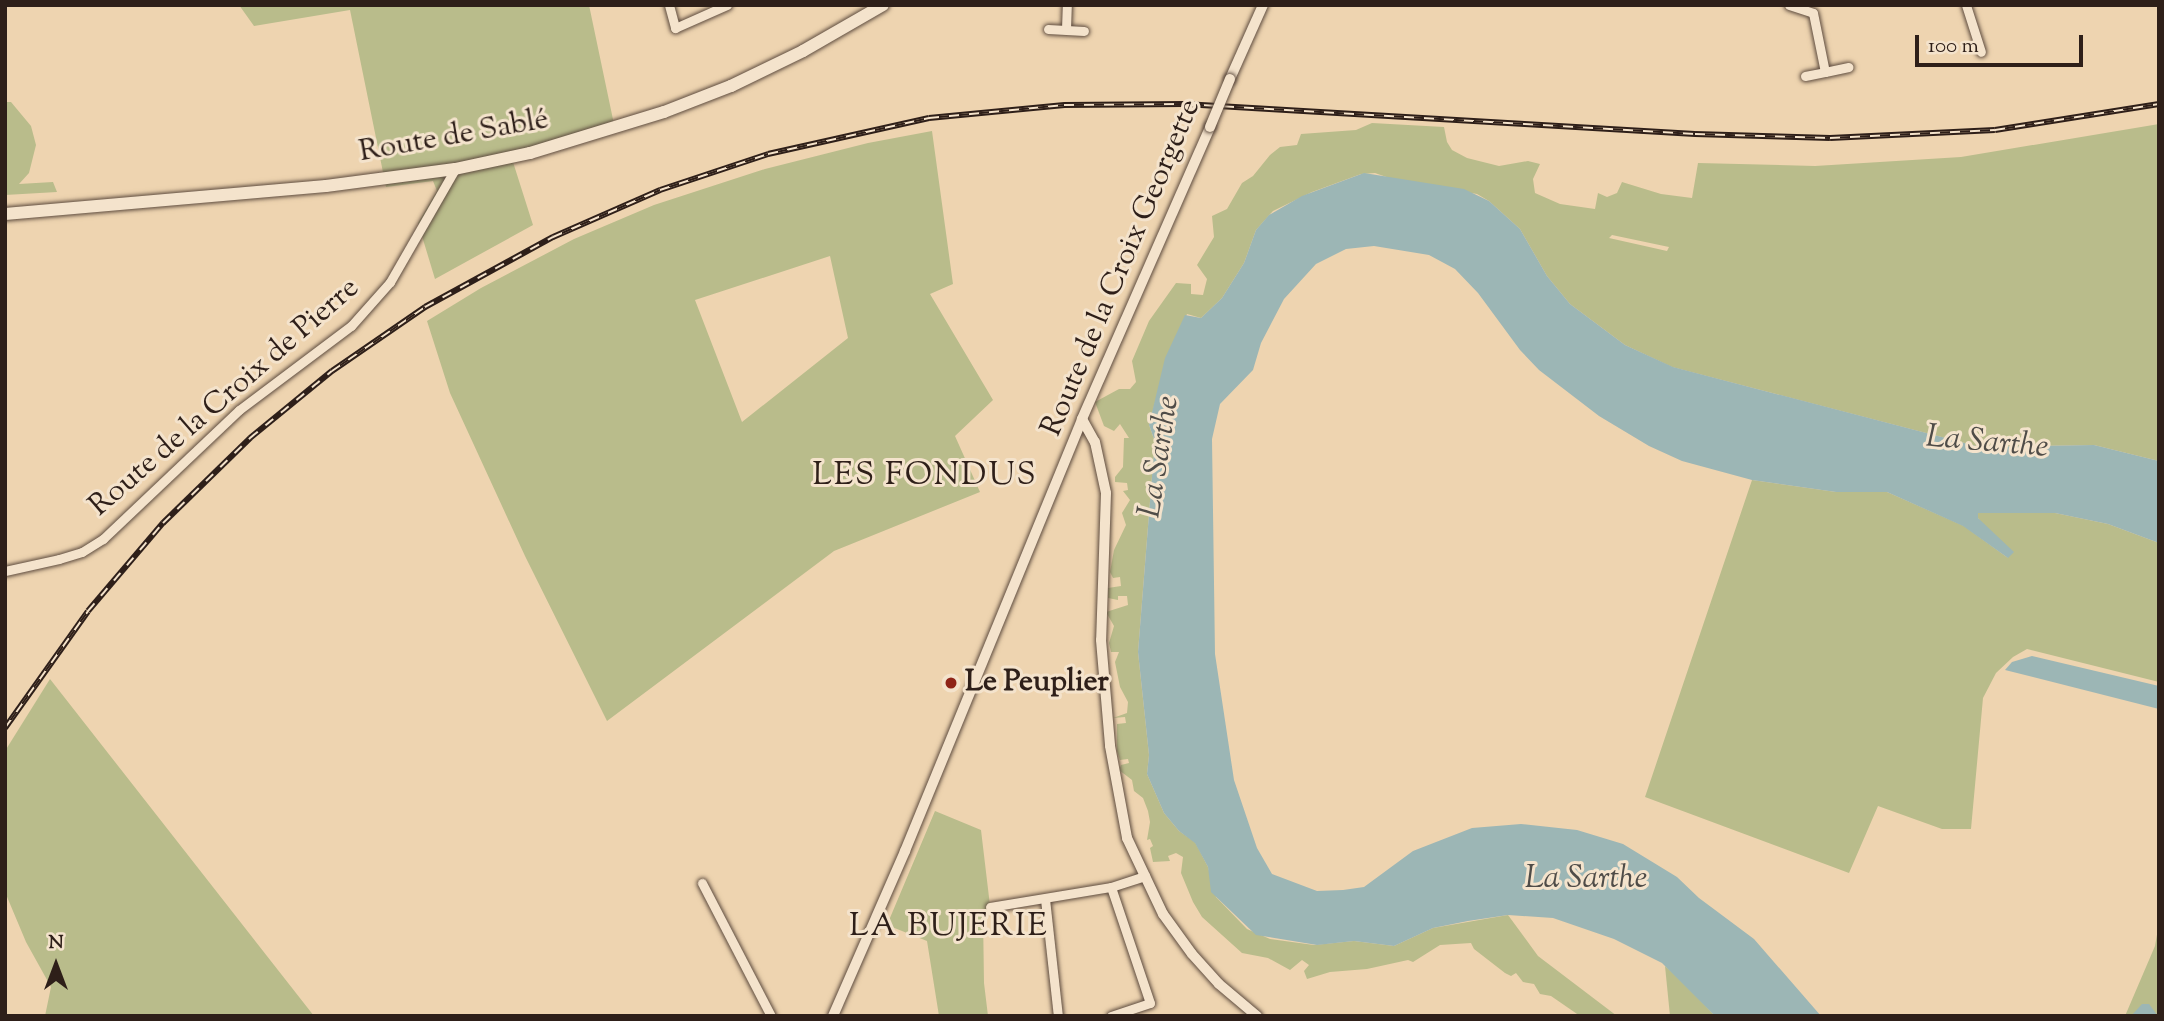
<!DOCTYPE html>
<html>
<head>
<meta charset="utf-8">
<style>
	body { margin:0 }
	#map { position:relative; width:2164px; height:1021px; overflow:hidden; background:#eed4b0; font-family:"Sorts Mill Goudy",serif }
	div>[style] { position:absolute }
	.green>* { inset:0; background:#b9bc8b }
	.water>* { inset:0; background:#9cb6b5 }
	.roads { filter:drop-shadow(0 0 2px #5e4c3f) drop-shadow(0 0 2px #5e4c3f) }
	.minor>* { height:9px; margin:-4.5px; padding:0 4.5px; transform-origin:4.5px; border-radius:4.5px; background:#f4e3cc }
	.tertiary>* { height:10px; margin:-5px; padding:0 5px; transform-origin:5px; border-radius:5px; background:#f4e3cc }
	.secondary>* { height:12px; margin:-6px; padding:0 6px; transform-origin:6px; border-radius:6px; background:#f4e3cc }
	.rail>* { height:6px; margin-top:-3px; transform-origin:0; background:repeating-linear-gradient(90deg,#f4e3cc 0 10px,#2e1f19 0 20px); box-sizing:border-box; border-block:2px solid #2e1f19 }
	.bridges { filter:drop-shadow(0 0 2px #5e4c3f) drop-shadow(0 0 2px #5e4c3f) }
	.tertiary-bridge>* { height:10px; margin:-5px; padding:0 5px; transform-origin:5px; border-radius:5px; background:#f4e3cc }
	.dots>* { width:19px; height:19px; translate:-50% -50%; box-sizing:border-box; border:4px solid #f4e3cc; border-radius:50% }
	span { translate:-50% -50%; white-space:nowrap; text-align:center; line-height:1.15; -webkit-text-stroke:6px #f4e3cc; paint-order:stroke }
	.street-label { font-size:30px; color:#2e1f19 }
	.poi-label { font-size:30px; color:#2e1f19; font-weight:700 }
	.left { translate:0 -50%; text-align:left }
	.water-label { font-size:32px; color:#4f4c48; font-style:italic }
	.neighbourhood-label { font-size:32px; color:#2e1f19; letter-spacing:2px }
	.frame { position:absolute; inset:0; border:7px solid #2e1f19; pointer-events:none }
	.north { position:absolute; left:21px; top:930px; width:70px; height:70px; -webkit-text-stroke:5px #f4e3cc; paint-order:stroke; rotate:0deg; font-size:19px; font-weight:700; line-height:28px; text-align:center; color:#2e1f19 }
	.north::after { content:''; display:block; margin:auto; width:24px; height:32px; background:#2e1f19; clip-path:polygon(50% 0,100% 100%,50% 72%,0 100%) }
	.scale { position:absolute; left:1915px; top:35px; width:168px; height:32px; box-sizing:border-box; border:4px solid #2e1f19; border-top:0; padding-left:9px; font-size:21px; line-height:24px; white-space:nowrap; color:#2e1f19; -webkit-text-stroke:5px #f4e3cc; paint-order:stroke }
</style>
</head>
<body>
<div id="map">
	<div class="green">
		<i style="clip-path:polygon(239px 5px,589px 5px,615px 129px,513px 162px,533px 225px,435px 279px,418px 223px,437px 191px,433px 181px,386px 187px,350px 10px,254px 26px)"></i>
		<i style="clip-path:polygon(5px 102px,11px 102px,31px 126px,36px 145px,29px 173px,19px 184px,53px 182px,57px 192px,5px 195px)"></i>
		<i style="clip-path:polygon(evenodd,1372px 123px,1444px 127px,1447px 142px,1452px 150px,1467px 158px,1499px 166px,1528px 161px,1540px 164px,1533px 179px,1535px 193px,1560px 204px,1595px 209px,1598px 193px,1607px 197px,1617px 193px,1622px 182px,1661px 194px,1692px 198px,1698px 163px,1815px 166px,1961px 157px,2159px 124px,2159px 461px,2094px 445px,1980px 447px,1672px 367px,1625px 345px,1570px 304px,1547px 276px,1520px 229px,1489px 201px,1477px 194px,1395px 180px,1375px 173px,1361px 174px,1312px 192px,1273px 211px,1256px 230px,1244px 263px,1222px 298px,1201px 318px,1187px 314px,1160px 384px,1149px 425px,1154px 439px,1154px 451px,1138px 652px,1149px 755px,1147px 774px,1164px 813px,1179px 831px,1195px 842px,1208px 867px,1216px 897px,1247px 929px,1270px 939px,1314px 945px,1354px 941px,1394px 946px,1433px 928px,1508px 915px,1538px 956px,1617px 1016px,1580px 1016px,1551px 996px,1540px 994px,1534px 984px,1523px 982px,1516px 973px,1511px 976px,1505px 973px,1474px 949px,1471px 943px,1440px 945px,1413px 962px,1408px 960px,1367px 969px,1330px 972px,1307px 979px,1304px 971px,1309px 965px,1302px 960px,1290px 970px,1268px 958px,1242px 953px,1202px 917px,1193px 902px,1181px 873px,1183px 857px,1176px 853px,1168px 856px,1170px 861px,1153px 862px,1150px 848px,1153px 846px,1150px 839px,1147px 840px,1150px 822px,1148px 811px,1143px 798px,1134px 791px,1132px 780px,1119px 770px,1121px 765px,1129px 763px,1128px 759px,1120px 760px,1117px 751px,1117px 724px,1126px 723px,1125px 717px,1113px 718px,1127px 713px,1128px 702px,1120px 687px,1115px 662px,1119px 652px,1111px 652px,1109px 643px,1114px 626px,1106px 612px,1128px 605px,1127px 596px,1118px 596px,1118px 600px,1108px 598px,1108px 588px,1121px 586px,1120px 577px,1113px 578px,1110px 572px,1114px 550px,1126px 525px,1122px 513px,1130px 500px,1123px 491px,1128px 490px,1127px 483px,1115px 482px,1115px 477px,1123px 467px,1124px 438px,1129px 438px,1120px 424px,1114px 431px,1104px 426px,1095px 402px,1119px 389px,1130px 389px,1136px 382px,1132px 361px,1149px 321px,1176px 283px,1191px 284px,1191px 294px,1203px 295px,1207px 279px,1197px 265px,1214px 237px,1212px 216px,1227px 209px,1242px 183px,1253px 176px,1270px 155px,1280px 147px,1297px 145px,1301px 134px,1356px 130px,1372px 123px,1612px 235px,1669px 247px,1667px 251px,1609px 238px,1612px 235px)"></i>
		<i style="clip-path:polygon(evenodd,932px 131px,953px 284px,930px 294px,993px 400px,955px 436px,980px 492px,834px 551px,607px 721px,525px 556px,450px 393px,427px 321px,481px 288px,574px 239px,654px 205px,765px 169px,868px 143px,932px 131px,830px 256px,848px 338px,742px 422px,695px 300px,830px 256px)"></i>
		<i style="clip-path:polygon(1752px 480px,1836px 492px,1887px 492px,1964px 526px,2008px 558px,1978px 518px,1978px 513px,2055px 513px,2108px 524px,2159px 543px,2159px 682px,2027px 649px,2013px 657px,1996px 673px,1983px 698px,1971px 829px,1942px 829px,1878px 806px,1849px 873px,1645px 797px)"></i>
		<i style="clip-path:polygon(50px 679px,314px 1016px,45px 1016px,51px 987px,26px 942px,5px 892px,5px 751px)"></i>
		<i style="clip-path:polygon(935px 811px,981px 830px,991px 914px,983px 915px,984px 983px,988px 1016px,939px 1016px,927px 941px,887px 925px)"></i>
		<i style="clip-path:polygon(2159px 923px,2159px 1016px,2125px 1016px,2155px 946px)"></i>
		<i style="clip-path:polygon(1665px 966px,1681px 980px,1715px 1016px,1670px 1016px)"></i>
	</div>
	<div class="water">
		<i style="clip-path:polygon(1364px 173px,1464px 189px,1489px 201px,1520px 229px,1547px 276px,1570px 304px,1625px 345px,1673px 367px,1980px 447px,2094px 445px,2159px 461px,2159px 543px,2108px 524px,2055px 513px,1978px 513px,1978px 518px,2014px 552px,2008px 558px,1963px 526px,1887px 492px,1836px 492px,1752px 480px,1682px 461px,1649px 446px,1599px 416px,1539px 370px,1520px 350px,1478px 293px,1455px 269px,1429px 255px,1374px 246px,1346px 249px,1316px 264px,1284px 299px,1261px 343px,1253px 370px,1220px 404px,1212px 439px,1215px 654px,1234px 780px,1257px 848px,1272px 874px,1317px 891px,1343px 890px,1364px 887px,1413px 851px,1472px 828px,1521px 824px,1577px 830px,1623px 844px,1677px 877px,1699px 898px,1754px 939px,1821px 1016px,1715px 1016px,1662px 963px,1614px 939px,1553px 918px,1508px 915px,1468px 921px,1433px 928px,1394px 946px,1354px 941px,1317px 945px,1256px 935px,1211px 892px,1208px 867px,1195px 843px,1179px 831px,1164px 813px,1147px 774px,1149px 755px,1138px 652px,1154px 451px,1154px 439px,1149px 425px,1165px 358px,1185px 315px,1201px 318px,1222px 298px,1244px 263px,1256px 230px,1269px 215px,1302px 196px)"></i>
		<i style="clip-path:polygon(2032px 656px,2159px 686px,2159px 709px,2005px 670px,2012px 662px)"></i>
		<i style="clip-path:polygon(2142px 1004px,2149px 1004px,2158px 1016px,2131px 1016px)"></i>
	</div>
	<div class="roads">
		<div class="minor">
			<i style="left:669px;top:5px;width:24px;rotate:75deg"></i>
			<i style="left:675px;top:28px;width:57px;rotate:-23.9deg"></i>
			<i style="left:1789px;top:5px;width:25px;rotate:18deg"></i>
			<i style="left:1813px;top:13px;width:60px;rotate:78.5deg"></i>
			<i style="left:1825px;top:72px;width:24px;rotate:-12deg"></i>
			<i style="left:1966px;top:5px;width:49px;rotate:72.3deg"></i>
			<i style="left:1048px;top:29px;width:36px;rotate:3deg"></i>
			<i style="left:1066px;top:29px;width:24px;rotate:-88deg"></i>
			<i style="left:1805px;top:76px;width:20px;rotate:-11deg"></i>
			<i style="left:5px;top:571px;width:55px;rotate:-12.5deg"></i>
			<i style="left:59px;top:559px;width:24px;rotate:-17deg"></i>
			<i style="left:82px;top:552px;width:25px;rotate:-32deg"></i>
			<i style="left:103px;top:539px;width:187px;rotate:-43.5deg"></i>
			<i style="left:239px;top:410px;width:140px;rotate:-36.9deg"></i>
			<i style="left:351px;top:326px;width:59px;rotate:-48.4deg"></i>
			<i style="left:390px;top:282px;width:130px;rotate:-60.1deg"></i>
			<i style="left:702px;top:883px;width:150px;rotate:62.6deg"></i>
			<i style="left:1045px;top:899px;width:118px;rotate:83.7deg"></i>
			<i style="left:990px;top:907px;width:123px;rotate:-9.4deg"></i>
			<i style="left:1111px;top:887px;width:36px;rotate:-18deg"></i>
			<i style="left:1111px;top:1016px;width:41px;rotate:-18.4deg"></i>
			<i style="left:1150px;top:1003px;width:122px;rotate:-108.6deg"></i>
		</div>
		<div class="tertiary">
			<i style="left:1230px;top:79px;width:81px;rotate:-66deg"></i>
			<i style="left:1082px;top:419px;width:26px;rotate:61deg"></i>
			<i style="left:1095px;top:442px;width:52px;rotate:77.8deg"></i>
			<i style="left:1106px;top:493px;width:147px;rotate:91.9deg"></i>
			<i style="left:1101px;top:640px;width:106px;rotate:85.1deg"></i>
			<i style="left:1110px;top:746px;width:94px;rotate:79.5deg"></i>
			<i style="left:1127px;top:838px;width:84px;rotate:64.7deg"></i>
			<i style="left:1163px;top:914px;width:49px;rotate:54.1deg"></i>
			<i style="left:1192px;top:954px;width:40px;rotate:48deg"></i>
			<i style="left:1219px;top:984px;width:50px;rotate:40.1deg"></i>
			<i style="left:833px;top:1016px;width:180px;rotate:-66.4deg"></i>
			<i style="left:905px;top:851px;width:467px;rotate:-67.7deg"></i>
			<i style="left:1082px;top:419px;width:319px;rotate:-66.3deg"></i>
		</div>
		<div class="secondary">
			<i style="left:5px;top:214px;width:322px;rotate:-5deg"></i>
			<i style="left:326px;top:186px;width:130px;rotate:-7.5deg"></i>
			<i style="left:455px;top:169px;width:77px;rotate:-12deg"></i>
			<i style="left:530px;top:153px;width:140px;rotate:-17deg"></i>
			<i style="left:664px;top:112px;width:72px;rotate:-21.2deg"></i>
			<i style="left:731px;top:86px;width:80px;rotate:-25.9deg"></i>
			<i style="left:803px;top:51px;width:92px;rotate:-29.9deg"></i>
		</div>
	</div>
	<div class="rail">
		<i style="left:5px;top:728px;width:143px;rotate:-54.6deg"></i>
		<i style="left:88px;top:611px;width:116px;rotate:-49.6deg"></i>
		<i style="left:163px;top:523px;width:122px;rotate:-44.3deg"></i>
		<i style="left:250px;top:438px;width:106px;rotate:-39.3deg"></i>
		<i style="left:332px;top:371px;width:113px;rotate:-34.5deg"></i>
		<i style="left:425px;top:307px;width:146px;rotate:-28.7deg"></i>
		<i style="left:553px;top:237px;width:117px;rotate:-23.7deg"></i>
		<i style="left:660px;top:190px;width:114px;rotate:-18.4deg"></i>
		<i style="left:768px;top:154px;width:165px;rotate:-12.6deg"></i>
		<i style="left:929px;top:118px;width:136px;rotate:-5.5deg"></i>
		<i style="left:1064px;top:105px;width:120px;rotate:-0.5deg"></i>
		<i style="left:1184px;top:104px;width:512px;rotate:3.36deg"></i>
		<i style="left:1695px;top:134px;width:135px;rotate:1.7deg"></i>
		<i style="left:1830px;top:138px;width:165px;rotate:-2.8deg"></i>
		<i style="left:1995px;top:130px;width:166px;rotate:-9deg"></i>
	</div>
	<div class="bridges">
		<div class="tertiary-bridge">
			<i style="left:1210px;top:127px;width:52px;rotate:-67.4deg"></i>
		</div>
	</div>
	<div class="dots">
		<i style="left:951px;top:683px;background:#8f2418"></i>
	</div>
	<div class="street-label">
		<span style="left:454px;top:137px;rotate:-10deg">Route de Sablé</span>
		<span style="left:1122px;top:268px;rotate:-67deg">Route de la Croix Georgette</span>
		<span style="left:225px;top:398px;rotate:-41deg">Route de la Croix de Pierre</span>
	</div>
	<div class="poi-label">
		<span class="left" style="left:965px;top:683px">Le Peuplier</span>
	</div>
	<div class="water-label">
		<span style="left:1987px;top:443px;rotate:5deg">La Sarthe</span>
		<span style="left:1160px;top:457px;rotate:-81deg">La Sarthe</span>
		<span style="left:1586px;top:879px">La Sarthe</span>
	</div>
	<div class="neighbourhood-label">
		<span style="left:925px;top:476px">LES FONDUS</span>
		<span style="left:949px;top:927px">LA BUJERIE</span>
	</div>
	<div class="frame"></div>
	<div class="north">N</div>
	<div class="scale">100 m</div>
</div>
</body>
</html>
